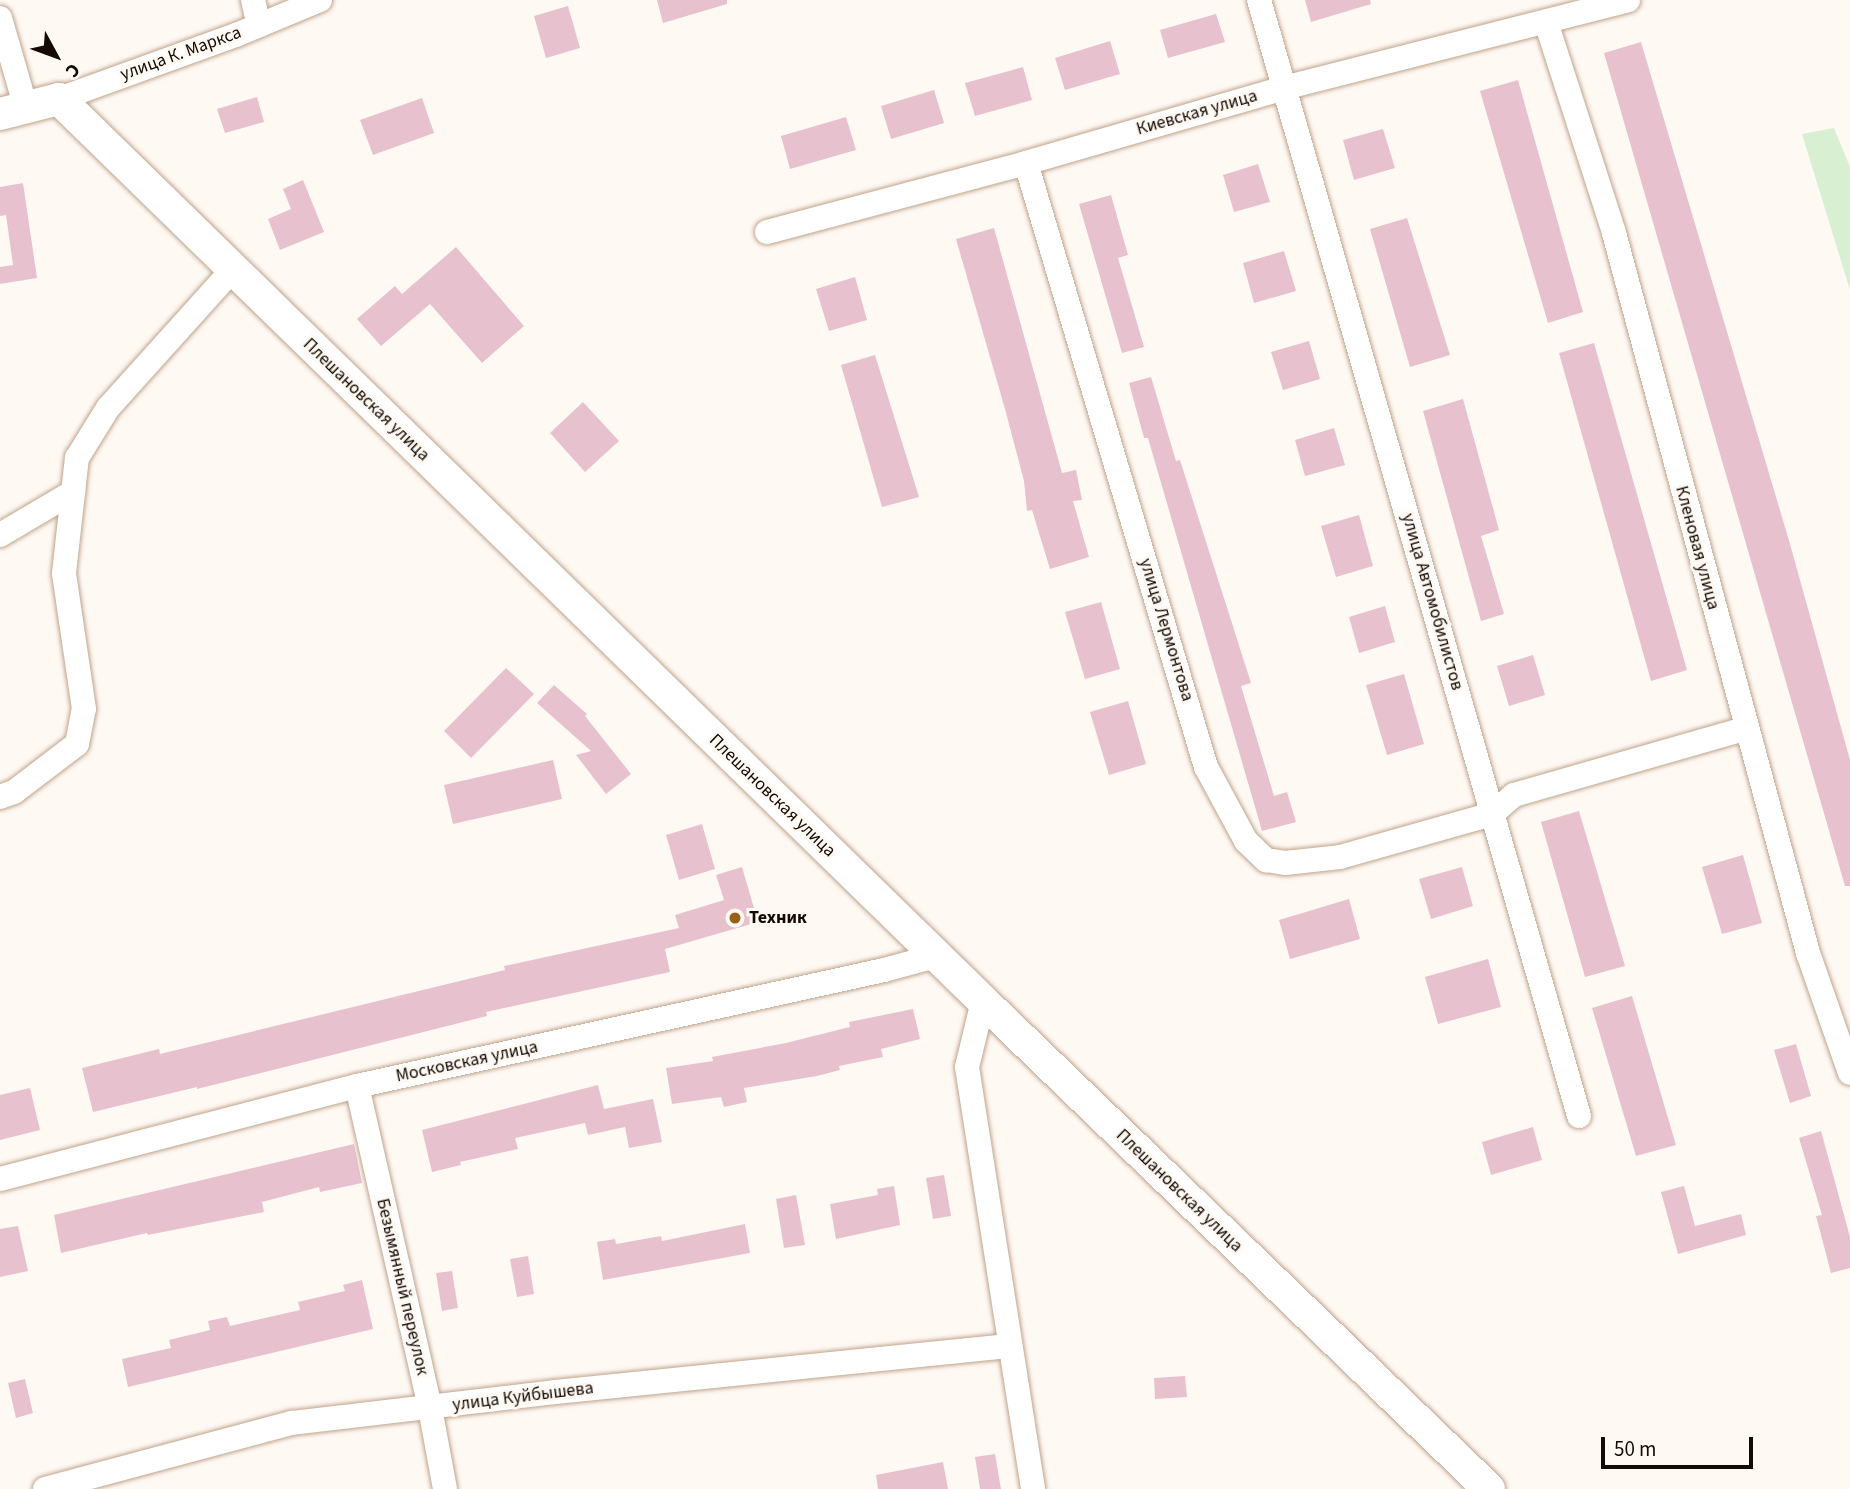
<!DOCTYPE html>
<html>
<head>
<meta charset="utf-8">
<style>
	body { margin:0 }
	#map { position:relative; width:1850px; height:1489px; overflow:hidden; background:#fff9f4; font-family:"Source Sans 3",sans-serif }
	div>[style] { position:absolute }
	.green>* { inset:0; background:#d8efd1 }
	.building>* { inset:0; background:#e8c1ce }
	.roads { filter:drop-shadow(0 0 2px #bfa48b) drop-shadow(0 0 2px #bfa48b) }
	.minor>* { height:24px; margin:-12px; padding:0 12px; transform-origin:12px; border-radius:12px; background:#fff }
	.major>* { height:32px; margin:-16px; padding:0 16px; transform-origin:16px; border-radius:16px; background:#fff }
	.dots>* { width:19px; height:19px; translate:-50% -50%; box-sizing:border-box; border:4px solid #fff9f4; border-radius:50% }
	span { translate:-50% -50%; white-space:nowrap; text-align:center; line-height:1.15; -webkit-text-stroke:6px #fff9f4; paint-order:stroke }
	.street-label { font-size:18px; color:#140b04 }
	.poi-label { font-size:18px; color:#140b04; font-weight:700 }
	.left { translate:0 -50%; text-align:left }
	.north { position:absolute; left:21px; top:21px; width:70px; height:70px; -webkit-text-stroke:5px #fff9f4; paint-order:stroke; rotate:131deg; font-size:19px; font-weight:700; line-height:28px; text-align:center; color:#140b04 }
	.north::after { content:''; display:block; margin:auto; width:24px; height:32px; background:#140b04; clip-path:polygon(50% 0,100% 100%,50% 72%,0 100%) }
	.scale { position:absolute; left:1601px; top:1437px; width:152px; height:32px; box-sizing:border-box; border:4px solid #140b04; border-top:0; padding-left:9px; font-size:21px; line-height:24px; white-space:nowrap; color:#140b04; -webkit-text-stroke:5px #fff9f4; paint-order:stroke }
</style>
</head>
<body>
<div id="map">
	<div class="green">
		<i style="clip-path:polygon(1834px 128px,1850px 167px,1850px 290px,1802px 134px)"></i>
	</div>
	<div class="building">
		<i style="clip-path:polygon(657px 0,727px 0,727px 4px,663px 23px)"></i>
		<i style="clip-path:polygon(1305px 0,1370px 0,1371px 4px,1311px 22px)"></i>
		<i style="clip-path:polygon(568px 6px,580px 48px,546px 58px,534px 16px)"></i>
		<i style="clip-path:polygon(1216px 14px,1225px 42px,1168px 58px,1160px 30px)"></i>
		<i style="clip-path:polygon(1110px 41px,1120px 74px,1065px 90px,1055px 58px)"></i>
		<i style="clip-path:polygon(1641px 42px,1790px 544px,1850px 760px,1850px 886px,1845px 886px,1604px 53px)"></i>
		<i style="clip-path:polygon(1023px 67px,1032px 100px,975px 116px,965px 83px)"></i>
		<i style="clip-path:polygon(1518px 80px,1583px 312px,1548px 323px,1480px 91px)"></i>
		<i style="clip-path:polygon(934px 90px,944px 123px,891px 139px,881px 106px)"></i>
		<i style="clip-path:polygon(257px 97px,264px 122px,225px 133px,217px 109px)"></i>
		<i style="clip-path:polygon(422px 98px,434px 133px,373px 155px,360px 120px)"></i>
		<i style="clip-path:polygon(846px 117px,856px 150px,790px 169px,781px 136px)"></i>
		<i style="clip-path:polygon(1383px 129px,1395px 168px,1354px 180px,1343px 140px)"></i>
		<i style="clip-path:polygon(1258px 164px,1270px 202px,1234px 212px,1223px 175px)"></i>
		<i style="clip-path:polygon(303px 180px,324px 232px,280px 250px,268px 219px,291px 209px,283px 189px)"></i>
		<i style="clip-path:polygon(23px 183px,37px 278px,0 284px,0 267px,13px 265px,6px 215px,0 216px,0 187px)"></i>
		<i style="clip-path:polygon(1111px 195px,1128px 255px,1118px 258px,1144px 347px,1122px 353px,1079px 204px)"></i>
		<i style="clip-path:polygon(1407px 218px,1450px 355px,1410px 367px,1370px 229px)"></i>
		<i style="clip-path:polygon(994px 228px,1062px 473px,1076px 470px,1082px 500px,1073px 501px,1089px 557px,1050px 569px,1032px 510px,1027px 511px,1024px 481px,1005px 409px,956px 239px)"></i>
		<i style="clip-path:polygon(456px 247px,524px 326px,482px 363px,430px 304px,381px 346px,357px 319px,395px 286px,402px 294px)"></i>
		<i style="clip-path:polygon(1284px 251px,1296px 291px,1254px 303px,1243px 263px)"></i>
		<i style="clip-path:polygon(855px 277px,867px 320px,829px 331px,816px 289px)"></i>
		<i style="clip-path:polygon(1309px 341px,1320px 379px,1283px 390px,1271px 352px)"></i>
		<i style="clip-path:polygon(1594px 343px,1687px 670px,1651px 681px,1559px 353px)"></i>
		<i style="clip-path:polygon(875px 355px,919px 497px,882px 507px,841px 365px)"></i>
		<i style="clip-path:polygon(1151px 377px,1176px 461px,1180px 460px,1251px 683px,1241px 686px,1274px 796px,1287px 792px,1296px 822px,1262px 831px,1148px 438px,1144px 438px,1129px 383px)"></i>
		<i style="clip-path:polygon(1463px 399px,1499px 530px,1481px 536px,1504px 614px,1481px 621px,1423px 411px)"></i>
		<i style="clip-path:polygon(583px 402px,619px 441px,585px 472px,550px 433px)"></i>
		<i style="clip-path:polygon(1334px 428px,1345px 465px,1305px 476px,1295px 440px)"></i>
		<i style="clip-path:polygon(1359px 515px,1373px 566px,1336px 577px,1321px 526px)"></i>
		<i style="clip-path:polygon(1101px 602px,1120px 669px,1085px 679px,1065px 612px)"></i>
		<i style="clip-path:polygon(1385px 606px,1395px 642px,1359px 653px,1349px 617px)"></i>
		<i style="clip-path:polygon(1533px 655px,1545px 695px,1509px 706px,1497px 666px)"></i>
		<i style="clip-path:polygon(506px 668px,534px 694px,471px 758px,444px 731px)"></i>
		<i style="clip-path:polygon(1404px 674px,1424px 744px,1387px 755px,1366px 685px)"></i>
		<i style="clip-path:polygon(554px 685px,587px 714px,585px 716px,631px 774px,606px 794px,576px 755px,591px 751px,537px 703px)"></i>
		<i style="clip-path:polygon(1128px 701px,1146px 764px,1109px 775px,1090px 712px)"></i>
		<i style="clip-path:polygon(553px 760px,562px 799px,453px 824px,444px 785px)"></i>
		<i style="clip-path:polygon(1579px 811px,1625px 966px,1585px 977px,1541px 822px)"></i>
		<i style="clip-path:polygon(702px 824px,715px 869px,679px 880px,666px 835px)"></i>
		<i style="clip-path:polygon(1743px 855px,1762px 923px,1722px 934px,1702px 867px)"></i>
		<i style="clip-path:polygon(742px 867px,758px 922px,665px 949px,670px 972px,486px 1012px,487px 1016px,197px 1089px,197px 1087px,93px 1112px,82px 1068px,159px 1049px,160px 1054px,505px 970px,504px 966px,679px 928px,675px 915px,724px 900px,716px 875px)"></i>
		<i style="clip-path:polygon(1462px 867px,1473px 906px,1431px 919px,1419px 879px)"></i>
		<i style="clip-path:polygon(1349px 899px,1360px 939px,1290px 959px,1279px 920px)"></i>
		<i style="clip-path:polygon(1488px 959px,1501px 1007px,1438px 1024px,1425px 977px)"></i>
		<i style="clip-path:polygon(1632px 996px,1676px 1145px,1636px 1156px,1592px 1008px)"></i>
		<i style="clip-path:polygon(913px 1009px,920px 1039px,881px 1049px,883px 1057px,839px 1066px,840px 1070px,817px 1076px,744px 1088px,747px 1102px,724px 1107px,721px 1097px,672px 1104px,666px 1068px,713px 1061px,712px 1057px,786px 1043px,850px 1027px,849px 1022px)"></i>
		<i style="clip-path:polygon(1796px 1044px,1811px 1096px,1790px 1103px,1774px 1050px)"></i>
		<i style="clip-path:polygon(598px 1085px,604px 1109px,653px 1099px,662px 1142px,629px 1148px,625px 1127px,588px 1135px,585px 1123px,515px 1138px,518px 1149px,460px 1162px,461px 1165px,432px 1172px,422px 1130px)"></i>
		<i style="clip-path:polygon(30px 1088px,40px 1130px,0 1140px,0 1095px)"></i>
		<i style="clip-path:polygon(1533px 1127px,1542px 1160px,1491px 1175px,1482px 1142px)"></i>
		<i style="clip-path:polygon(1821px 1131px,1850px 1237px,1850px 1268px,1831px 1273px,1816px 1216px,1822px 1215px,1799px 1138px)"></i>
		<i style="clip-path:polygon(354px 1144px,362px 1183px,320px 1192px,319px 1187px,262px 1202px,264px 1212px,148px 1235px,147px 1233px,61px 1253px,54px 1215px)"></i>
		<i style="clip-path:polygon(944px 1175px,951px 1216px,933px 1219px,926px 1178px)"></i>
		<i style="clip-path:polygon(894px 1186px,900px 1225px,836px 1239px,830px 1204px,878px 1195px,877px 1189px)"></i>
		<i style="clip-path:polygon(1684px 1186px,1695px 1226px,1741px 1214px,1746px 1235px,1678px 1254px,1661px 1192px)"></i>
		<i style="clip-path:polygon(796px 1195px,805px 1245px,784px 1248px,776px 1199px)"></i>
		<i style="clip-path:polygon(745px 1224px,750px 1253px,603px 1280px,597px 1242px,615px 1239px,616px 1244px,661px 1236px,662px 1241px)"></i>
		<i style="clip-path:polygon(18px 1226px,28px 1271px,0 1277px,0 1229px)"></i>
		<i style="clip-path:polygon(528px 1256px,534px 1294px,517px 1297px,510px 1259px)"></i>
		<i style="clip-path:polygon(452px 1271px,458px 1308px,442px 1311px,436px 1273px)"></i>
		<i style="clip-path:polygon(362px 1280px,373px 1329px,128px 1387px,122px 1359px,171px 1348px,169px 1340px,210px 1330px,208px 1321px,227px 1317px,230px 1326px,300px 1310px,298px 1302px,345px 1291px,343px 1285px)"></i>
		<i style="clip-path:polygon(1185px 1376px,1187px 1397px,1155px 1399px,1154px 1378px)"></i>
		<i style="clip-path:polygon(25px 1379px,33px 1413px,16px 1418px,8px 1383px)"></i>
		<i style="clip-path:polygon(995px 1454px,1001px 1489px,980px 1489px,975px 1457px)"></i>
		<i style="clip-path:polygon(943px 1462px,948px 1489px,878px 1489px,876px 1475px)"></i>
	</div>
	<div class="roads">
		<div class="minor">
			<i style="left:253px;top:0;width:26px;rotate:77deg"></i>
			<i style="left:1259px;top:0;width:1161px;rotate:74deg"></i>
			<i style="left:0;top:18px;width:94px;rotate:73.9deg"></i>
			<i style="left:1546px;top:22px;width:222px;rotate:72.1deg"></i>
			<i style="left:1614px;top:233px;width:746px;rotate:74.92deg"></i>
			<i style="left:1808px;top:953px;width:127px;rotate:70.7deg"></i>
			<i style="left:59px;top:99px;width:188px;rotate:-19.9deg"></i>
			<i style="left:236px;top:35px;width:91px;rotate:-22.6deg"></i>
			<i style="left:1026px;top:163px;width:630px;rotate:73.41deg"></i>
			<i style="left:1206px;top:767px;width:84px;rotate:61.6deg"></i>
			<i style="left:1246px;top:841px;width:28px;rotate:44deg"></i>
			<i style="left:1266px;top:860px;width:19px;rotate:9deg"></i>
			<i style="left:1285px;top:863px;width:55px;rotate:-6.2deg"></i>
			<i style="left:1340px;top:857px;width:158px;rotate:-15.8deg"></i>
			<i style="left:1492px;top:814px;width:29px;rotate:-41deg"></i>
			<i style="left:1514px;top:795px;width:242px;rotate:-16deg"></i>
			<i style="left:767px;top:232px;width:268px;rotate:-14.9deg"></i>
			<i style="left:1026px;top:163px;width:269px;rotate:-16.2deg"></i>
			<i style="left:1284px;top:88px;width:355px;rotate:-14.3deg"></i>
			<i style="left:0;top:535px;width:85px;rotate:-30.5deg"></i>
			<i style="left:0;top:797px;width:15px;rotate:-20deg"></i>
			<i style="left:14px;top:792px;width:79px;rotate:-37.3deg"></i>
			<i style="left:77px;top:744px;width:36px;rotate:-79deg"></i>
			<i style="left:84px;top:709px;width:137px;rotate:-98.4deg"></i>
			<i style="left:64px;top:573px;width:116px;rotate:-83.6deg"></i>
			<i style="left:77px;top:458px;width:59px;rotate:-58.2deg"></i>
			<i style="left:108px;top:408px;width:187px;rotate:-48deg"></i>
			<i style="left:983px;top:1001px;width:68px;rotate:103.6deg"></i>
			<i style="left:967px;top:1067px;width:427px;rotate:81.1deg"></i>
			<i style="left:357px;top:1086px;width:330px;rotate:77.2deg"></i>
			<i style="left:430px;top:1408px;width:82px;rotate:79.5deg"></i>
			<i style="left:0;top:1179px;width:369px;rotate:-14.6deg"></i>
			<i style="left:357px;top:1086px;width:540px;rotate:-12.41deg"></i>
			<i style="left:884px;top:970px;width:54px;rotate:-15.1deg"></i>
			<i style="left:45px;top:1489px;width:256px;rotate:-15deg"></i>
			<i style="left:292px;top:1423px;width:265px;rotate:-6.7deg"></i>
			<i style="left:555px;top:1392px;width:456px;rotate:-5.8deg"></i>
		</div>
		<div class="major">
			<i style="left:0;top:114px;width:61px;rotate:-14.3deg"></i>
			<i style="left:59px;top:99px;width:1291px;rotate:44.31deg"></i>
			<i style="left:983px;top:1001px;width:703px;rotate:43.96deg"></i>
		</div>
	</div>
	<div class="dots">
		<i style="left:735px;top:918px;background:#966018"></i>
	</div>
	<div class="street-label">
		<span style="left:181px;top:54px;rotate:-20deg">улица К. Маркса</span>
		<span style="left:1197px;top:113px;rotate:-16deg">Киевская улица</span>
		<span style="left:366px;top:400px;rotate:44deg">Плешановская улица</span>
		<span style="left:1697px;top:548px;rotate:75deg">Кленовая улица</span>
		<span style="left:1432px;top:602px;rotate:74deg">улица Автомобилистов</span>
		<span style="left:1166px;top:630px;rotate:73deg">улица Лермонтова</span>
		<span style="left:772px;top:796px;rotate:44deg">Плешановская улица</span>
		<span style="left:467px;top:1062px;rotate:-12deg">Московская улица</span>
		<span style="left:1179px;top:1191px;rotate:44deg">Плешановская улица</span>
		<span style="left:402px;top:1287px;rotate:77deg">Безымянный переулок</span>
		<span style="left:523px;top:1397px;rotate:-7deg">улица Куйбышева</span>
	</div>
	<div class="poi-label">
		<span class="left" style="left:749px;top:918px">Техник</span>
	</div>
	<div class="north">С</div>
	<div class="scale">50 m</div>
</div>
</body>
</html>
